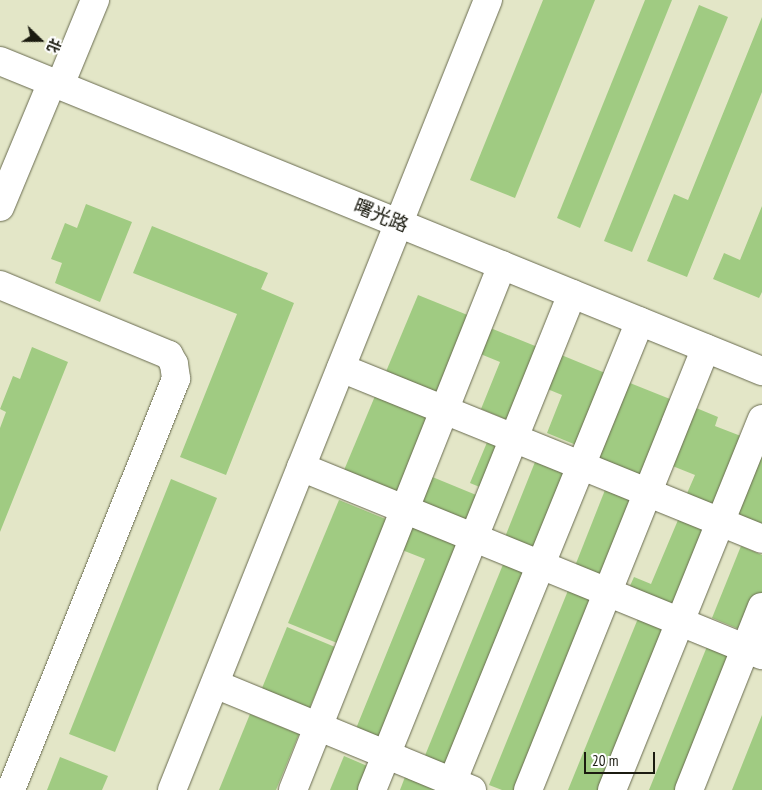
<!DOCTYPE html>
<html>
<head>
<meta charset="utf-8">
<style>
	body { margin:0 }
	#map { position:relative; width:762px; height:790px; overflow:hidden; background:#e3e6c7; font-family:"PT Sans Narrow","Noto Sans SC",sans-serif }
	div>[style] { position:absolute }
	.building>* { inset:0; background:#a0cb82 }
	.roads { filter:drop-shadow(0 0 1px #696b50) drop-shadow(0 0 1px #696b50) }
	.minor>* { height:28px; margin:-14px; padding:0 14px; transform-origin:14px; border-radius:14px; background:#fff }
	span { translate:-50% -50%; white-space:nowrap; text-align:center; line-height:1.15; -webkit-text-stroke:5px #fff; paint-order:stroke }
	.street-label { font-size:19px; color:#1b1b10 }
	.north { position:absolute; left:15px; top:15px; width:50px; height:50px; -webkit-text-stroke:4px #fff; paint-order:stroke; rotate:112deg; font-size:14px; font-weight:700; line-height:20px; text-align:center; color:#1b1b10 }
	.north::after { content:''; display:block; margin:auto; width:18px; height:22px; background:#1b1b10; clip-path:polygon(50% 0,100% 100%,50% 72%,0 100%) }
	.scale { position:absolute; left:584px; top:752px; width:71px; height:22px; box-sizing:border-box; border:2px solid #1b1b10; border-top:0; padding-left:6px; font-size:15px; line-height:18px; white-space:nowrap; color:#1b1b10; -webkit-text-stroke:4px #fff; paint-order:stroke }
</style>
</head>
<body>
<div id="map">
	<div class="building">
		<i style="clip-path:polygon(543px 0,595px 0,515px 198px,470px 180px)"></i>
		<i style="clip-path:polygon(645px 0,672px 0,580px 228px,557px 218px)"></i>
		<i style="clip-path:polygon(699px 5px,728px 17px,632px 252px,604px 241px)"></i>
		<i style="clip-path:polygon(762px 17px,762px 92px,687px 277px,647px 261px,674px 194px,688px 200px)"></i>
		<i style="clip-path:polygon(86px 204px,132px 222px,100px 302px,55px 283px,62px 263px,51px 259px,65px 223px,77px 228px)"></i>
		<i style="clip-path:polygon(762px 206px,762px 292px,759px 298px,713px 279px,724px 253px,740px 260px)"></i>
		<i style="clip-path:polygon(152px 226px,268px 273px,261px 289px,294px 303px,226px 475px,180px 457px,237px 314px,133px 273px)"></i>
		<i style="clip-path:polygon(418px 295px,470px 316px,437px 396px,385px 374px)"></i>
		<i style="clip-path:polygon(488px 327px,545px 350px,515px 423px,481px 409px,500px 362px,478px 353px)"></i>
		<i style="clip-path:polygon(32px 347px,68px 362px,0 532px,0 428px,6px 412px,0 409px,13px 376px,20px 379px)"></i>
		<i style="clip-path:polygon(554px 352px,610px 375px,581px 447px,547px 433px,562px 395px,540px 386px)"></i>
		<i style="clip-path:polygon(625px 381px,675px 401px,644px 478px,594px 457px)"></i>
		<i style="clip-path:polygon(375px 396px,432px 419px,400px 498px,342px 475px)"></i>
		<i style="clip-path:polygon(689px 405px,718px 417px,715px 426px,746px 438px,716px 510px,685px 498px,695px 475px,665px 463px)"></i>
		<i style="clip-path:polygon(488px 440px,500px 445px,482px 488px,470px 483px)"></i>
		<i style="clip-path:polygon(762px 448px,762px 525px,735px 514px)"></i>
		<i style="clip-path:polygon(535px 462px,570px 476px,540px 551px,505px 537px)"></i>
		<i style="clip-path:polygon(430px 476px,481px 497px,470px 523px,420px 502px)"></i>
		<i style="clip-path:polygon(171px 479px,217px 498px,115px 752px,69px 734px)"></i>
		<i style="clip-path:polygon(605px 490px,638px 504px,608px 580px,575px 566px)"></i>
		<i style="clip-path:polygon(339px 500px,388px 520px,337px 643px,288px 623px)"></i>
		<i style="clip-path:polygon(678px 520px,706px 531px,676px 607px,629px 588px,634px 577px,651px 584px)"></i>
		<i style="clip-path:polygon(412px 524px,466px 546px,386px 743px,355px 731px,425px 559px,402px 550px)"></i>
		<i style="clip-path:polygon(741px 546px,762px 555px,762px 594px,746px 632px,712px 618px)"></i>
		<i style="clip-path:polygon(504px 562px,529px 572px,449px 768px,424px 758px)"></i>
		<i style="clip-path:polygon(569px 588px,596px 599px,519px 790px,502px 790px,489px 785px)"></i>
		<i style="clip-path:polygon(639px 616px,666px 627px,600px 790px,568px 790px)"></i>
		<i style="clip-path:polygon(287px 627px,335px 647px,308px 712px,260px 693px)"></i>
		<i style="clip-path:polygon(708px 644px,735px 655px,681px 790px,649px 790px)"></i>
		<i style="clip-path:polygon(250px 714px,299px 734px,276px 790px,219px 790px)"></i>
		<i style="clip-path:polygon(762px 715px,762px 790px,732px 790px)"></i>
		<i style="clip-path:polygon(344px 756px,372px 768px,363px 790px,330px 790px)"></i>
		<i style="clip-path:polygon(60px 757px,108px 776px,102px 790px,47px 790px)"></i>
		<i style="clip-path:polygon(405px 777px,435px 790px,400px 790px)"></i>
	</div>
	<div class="roads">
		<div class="minor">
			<i style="left:0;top:61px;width:823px;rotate:22.14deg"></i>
			<i style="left:60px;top:85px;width:92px;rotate:-67.6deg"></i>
			<i style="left:0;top:207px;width:135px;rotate:-67.4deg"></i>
			<i style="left:0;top:285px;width:183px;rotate:22.5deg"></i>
			<i style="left:169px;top:355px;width:10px;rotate:61deg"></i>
			<i style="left:174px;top:364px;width:15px;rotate:82deg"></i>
			<i style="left:176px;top:379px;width:443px;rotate:111.9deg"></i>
			<i style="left:341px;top:368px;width:454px;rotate:22.1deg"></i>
			<i style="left:301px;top:467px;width:498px;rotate:22.2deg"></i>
			<i style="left:215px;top:684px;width:278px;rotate:22.4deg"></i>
			<i style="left:172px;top:790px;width:851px;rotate:-68.2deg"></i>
			<i style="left:293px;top:790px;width:565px;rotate:-68.29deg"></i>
			<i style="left:372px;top:790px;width:535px;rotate:-68.04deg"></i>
			<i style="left:449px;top:790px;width:506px;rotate:-67.84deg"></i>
			<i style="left:528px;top:790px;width:476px;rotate:-68.1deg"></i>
			<i style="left:612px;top:790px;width:400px;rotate:-68deg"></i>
			<i style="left:689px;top:790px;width:197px;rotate:-68.3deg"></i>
		</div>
	</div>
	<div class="street-label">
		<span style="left:381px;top:216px;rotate:22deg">曙光路</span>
	</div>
	<div class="north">北</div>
	<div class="scale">20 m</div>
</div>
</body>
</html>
